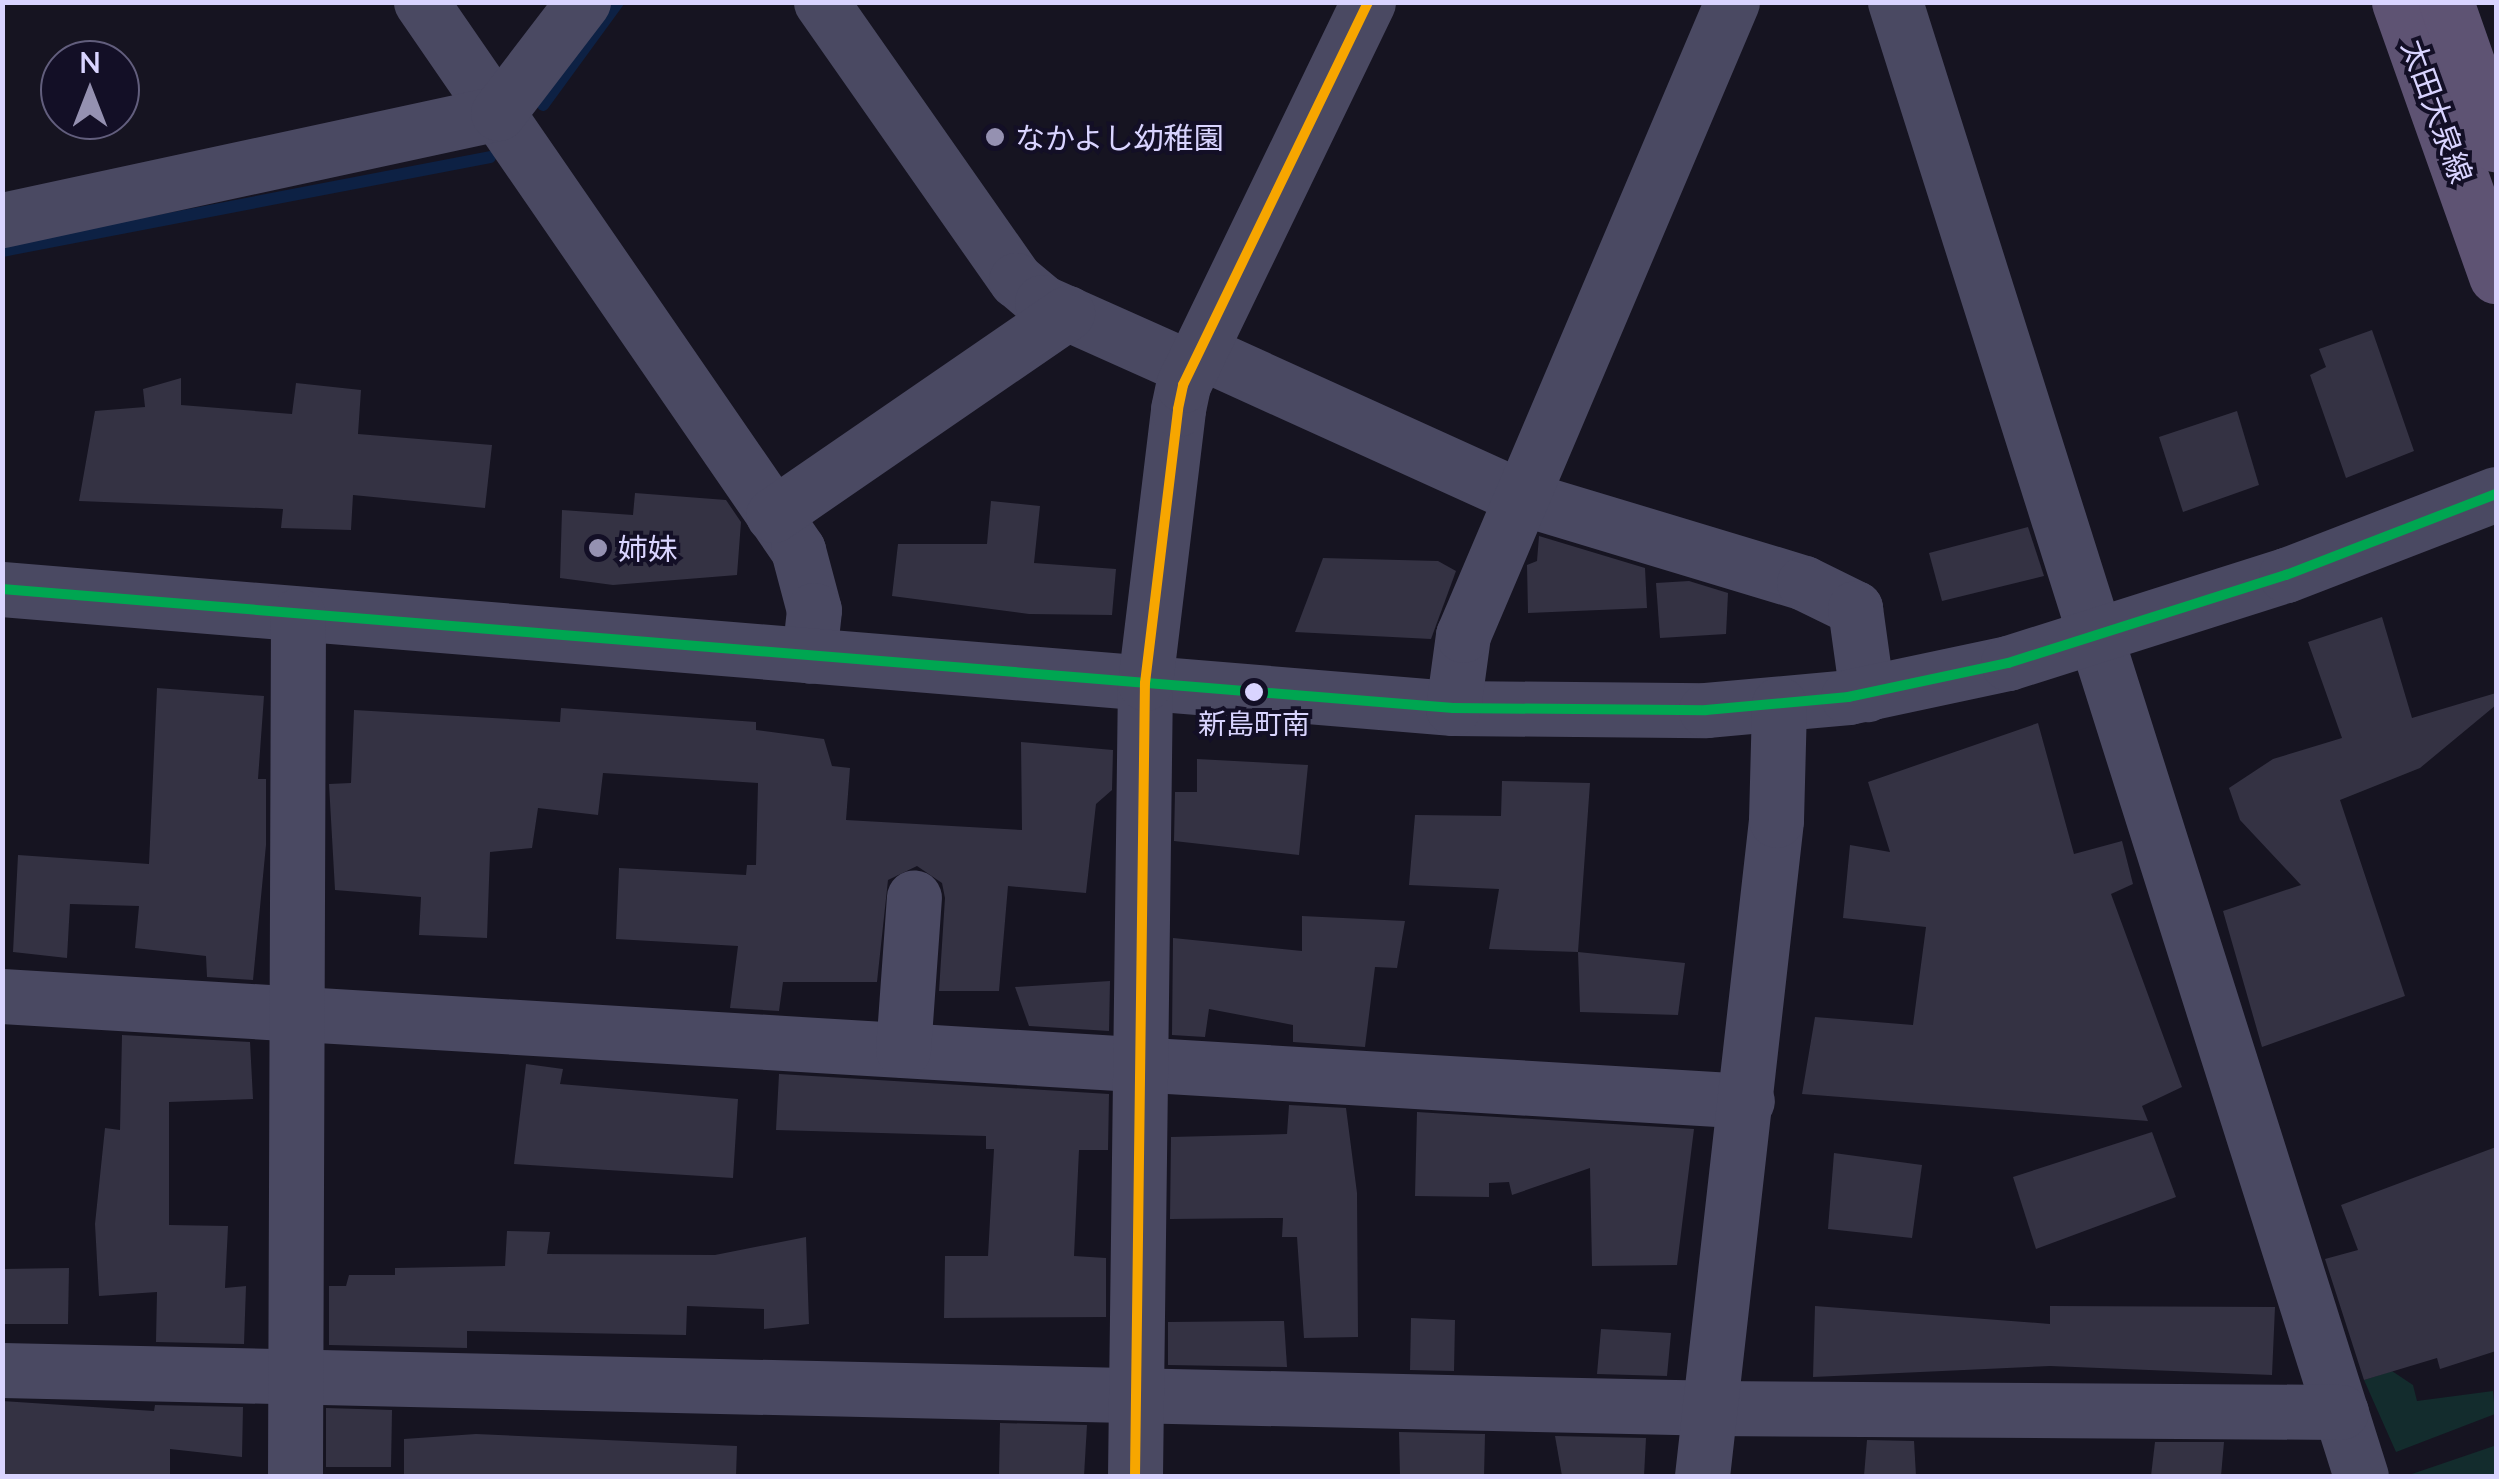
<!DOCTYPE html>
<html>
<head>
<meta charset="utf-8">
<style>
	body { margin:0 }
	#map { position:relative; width:2499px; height:1479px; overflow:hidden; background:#161421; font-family:Lato,"Noto Sans JP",sans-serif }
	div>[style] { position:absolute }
	.green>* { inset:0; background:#132c2d }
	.stream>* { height:12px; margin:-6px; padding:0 6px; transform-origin:6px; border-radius:6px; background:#0d2144 }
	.building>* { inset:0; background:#343243 }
	.minor>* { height:55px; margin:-27.5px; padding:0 27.5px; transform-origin:27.5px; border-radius:27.5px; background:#4a4962 }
	.major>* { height:55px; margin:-27.5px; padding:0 27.5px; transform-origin:27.5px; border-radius:27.5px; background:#5e5373 }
	.bus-1>* { height:10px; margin:-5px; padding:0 5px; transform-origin:5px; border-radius:5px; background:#00a651 }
	.bus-2>* { height:10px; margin:-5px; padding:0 5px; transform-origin:5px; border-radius:5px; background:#f7a600 }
	.dots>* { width:28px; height:28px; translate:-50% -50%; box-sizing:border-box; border:5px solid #130f26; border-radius:50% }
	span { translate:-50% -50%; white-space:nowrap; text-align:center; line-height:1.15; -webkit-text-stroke:8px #130f26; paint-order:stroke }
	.bus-label { font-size:28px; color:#d9d4ff }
	.street-label { font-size:30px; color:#d9d4ff }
	.poi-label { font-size:30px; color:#d9d4ff }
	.left { translate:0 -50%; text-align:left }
	.frame { position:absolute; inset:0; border:5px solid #d9d4ff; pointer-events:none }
	.north { position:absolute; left:40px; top:40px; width:100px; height:100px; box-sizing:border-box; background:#130f26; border:2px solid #625e7d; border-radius:50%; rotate:0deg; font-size:28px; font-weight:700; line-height:40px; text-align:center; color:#d9d4ff }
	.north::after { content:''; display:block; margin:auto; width:35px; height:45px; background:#9591b1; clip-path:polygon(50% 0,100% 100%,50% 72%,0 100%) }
</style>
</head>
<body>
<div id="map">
	<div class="green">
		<i style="clip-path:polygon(2392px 1371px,2413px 1385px,2417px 1401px,2493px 1391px,2495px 1414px,2396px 1452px,2364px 1380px)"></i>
		<i style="clip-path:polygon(2494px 1446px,2496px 1476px,2406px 1476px)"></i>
	</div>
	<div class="stream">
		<i style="left:543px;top:105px;width:127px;rotate:-53.9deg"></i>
		<i style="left:2px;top:251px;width:497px;rotate:-10.9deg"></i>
	</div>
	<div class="building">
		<i style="clip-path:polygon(2372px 330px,2414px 451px,2346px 478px,2310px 375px,2326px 367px,2319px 349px)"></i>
		<i style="clip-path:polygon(181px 378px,181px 405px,292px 414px,296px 383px,361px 390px,358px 434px,492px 445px,485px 508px,353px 495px,351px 530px,281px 528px,283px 509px,79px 501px,95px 411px,145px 407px,143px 389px)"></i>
		<i style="clip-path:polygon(2237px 411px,2259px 485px,2183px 512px,2159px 437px)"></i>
		<i style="clip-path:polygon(635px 493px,726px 500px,741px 522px,737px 575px,613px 585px,560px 578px,562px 510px,633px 515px)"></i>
		<i style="clip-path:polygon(991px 501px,1040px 506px,1034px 563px,1116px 569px,1112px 615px,1029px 614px,892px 596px,898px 544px,987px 544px)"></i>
		<i style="clip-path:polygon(2028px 527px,2044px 576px,1942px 601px,1929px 553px)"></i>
		<i style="clip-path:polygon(1539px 536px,1645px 568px,1647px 608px,1528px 613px,1527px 565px,1537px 561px)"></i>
		<i style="clip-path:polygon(1323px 558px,1438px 561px,1456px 571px,1431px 639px,1295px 632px)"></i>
		<i style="clip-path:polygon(1689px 581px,1728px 593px,1726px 634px,1660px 638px,1656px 583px)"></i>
		<i style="clip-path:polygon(2382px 617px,2412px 718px,2496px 693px,2496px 705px,2420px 768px,2340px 800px,2405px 996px,2262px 1047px,2223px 911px,2301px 885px,2240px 820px,2229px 788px,2273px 759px,2342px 738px,2308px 642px)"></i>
		<i style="clip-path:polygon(157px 688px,264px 696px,258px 779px,266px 779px,266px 845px,253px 980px,207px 977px,206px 956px,135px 948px,139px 906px,70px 904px,67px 958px,13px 952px,18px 855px,149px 864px)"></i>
		<i style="clip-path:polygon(561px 708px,756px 722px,756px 730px,824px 739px,832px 766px,850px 768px,846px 820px,1022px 830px,1021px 742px,1113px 750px,1112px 790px,1096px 804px,1086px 893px,1008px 886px,999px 991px,939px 991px,945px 898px,942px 883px,917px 866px,888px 880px,877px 982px,783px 982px,779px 1011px,730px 1008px,738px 946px,616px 939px,619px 868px,746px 875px,747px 865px,756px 865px,758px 783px,603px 773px,598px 815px,538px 808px,532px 848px,490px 852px,487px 938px,419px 935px,421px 897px,335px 890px,329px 784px,351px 783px,354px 710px,560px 722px)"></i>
		<i style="clip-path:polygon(2038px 723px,2074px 854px,2122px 841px,2133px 884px,2111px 894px,2182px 1087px,2142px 1106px,2148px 1121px,1802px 1094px,1815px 1017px,1913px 1025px,1926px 927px,1843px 918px,1850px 845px,1890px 852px,1868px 782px)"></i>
		<i style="clip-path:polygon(1197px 759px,1308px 765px,1299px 855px,1174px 841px,1175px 792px,1197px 792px)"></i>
		<i style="clip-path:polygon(1502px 781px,1590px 783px,1578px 952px,1489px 949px,1499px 889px,1409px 885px,1415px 815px,1501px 816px)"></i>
		<i style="clip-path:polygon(1302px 916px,1405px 921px,1397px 968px,1375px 967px,1365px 1047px,1293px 1042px,1293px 1025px,1209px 1009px,1205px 1037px,1172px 1035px,1173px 938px,1302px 951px)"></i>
		<i style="clip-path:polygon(1578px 952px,1685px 963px,1678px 1015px,1580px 1012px)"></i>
		<i style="clip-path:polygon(1110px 981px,1109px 1031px,1029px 1026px,1015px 987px)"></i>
		<i style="clip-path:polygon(122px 1035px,250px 1042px,253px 1099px,169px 1102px,169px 1225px,228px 1226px,225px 1288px,246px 1286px,244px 1344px,156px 1342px,157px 1292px,99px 1296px,95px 1224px,105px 1128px,120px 1130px)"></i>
		<i style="clip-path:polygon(526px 1064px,563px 1069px,560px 1084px,738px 1099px,733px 1178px,514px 1164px)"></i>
		<i style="clip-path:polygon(779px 1074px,1109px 1094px,1108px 1150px,1079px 1150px,1074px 1256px,1106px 1258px,1106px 1317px,944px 1318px,945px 1256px,988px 1256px,994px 1149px,986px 1149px,986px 1136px,776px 1130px)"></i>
		<i style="clip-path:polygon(1289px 1105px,1346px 1108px,1357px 1193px,1358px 1337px,1304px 1338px,1297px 1237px,1282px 1237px,1283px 1218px,1170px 1219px,1171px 1137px,1287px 1134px)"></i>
		<i style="clip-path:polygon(1417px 1112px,1694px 1129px,1677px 1265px,1592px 1266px,1590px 1168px,1512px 1195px,1509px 1182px,1489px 1183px,1489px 1197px,1415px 1196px)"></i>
		<i style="clip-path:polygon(2152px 1132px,2176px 1197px,2036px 1249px,2013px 1177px)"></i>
		<i style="clip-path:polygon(2496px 1147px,2496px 1351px,2440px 1369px,2437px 1358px,2364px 1380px,2325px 1259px,2358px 1250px,2341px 1205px)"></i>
		<i style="clip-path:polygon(1834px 1153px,1922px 1165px,1912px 1238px,1828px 1229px)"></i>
		<i style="clip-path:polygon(507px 1231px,550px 1232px,547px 1254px,715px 1255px,806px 1237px,809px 1324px,764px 1329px,764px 1309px,687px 1306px,686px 1335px,467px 1331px,467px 1348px,329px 1345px,329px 1286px,346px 1286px,349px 1275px,395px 1275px,395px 1268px,505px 1266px)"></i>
		<i style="clip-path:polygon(69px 1268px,68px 1324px,2px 1324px,2px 1269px)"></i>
		<i style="clip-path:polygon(1815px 1306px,2050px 1324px,2050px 1306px,2275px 1307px,2272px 1375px,2050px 1366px,1813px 1377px)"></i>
		<i style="clip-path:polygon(1411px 1318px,1455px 1320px,1454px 1371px,1410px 1370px)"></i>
		<i style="clip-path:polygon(1284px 1321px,1287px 1367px,1168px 1365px,1168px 1322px)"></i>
		<i style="clip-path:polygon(1601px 1329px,1671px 1333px,1667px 1376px,1597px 1374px)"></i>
		<i style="clip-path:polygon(2px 1401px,154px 1411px,155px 1405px,243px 1407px,242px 1457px,170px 1449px,170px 1476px,2px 1476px)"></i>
		<i style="clip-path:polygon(326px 1408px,392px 1410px,391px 1467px,326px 1467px)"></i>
		<i style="clip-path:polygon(1000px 1423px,1087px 1425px,1084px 1476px,999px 1476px)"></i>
		<i style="clip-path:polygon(1399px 1432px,1485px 1434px,1484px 1476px,1400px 1476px)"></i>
		<i style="clip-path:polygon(476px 1434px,737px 1446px,736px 1476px,404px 1476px,404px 1439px)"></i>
		<i style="clip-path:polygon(1555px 1436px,1646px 1438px,1644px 1476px,1562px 1476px)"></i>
		<i style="clip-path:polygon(1867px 1440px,1914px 1441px,1916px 1476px,1864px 1476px)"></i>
		<i style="clip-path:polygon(2155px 1442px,2224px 1442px,2221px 1476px,2151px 1476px)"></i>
	</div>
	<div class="minor">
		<i style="left:421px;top:2px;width:665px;rotate:55.47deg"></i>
		<i style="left:798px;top:550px;width:62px;rotate:75.1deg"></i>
		<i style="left:814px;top:610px;width:46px;rotate:96.2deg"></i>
		<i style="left:821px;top:2px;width:340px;rotate:55deg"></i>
		<i style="left:1016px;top:280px;width:34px;rotate:40deg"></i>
		<i style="left:1042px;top:302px;width:164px;rotate:24.1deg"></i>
		<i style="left:1895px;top:2px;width:1546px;rotate:72.46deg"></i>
		<i style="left:2px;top:220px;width:507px;rotate:-12.17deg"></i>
		<i style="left:498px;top:113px;width:140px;rotate:-52.6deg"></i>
		<i style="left:1201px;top:352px;width:354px;rotate:24.4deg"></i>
		<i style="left:1523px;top:498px;width:294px;rotate:16.8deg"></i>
		<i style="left:1804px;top:583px;width:57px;rotate:26.1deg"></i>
		<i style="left:1855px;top:608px;width:87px;rotate:82.1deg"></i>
		<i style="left:773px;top:515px;width:357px;rotate:-34.5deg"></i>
		<i style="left:2px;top:589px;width:1456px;rotate:4.69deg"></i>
		<i style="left:1453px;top:708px;width:253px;rotate:0.5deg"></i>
		<i style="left:1706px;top:710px;width:143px;rotate:-5.2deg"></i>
		<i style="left:1848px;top:697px;width:164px;rotate:-12deg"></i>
		<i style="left:2008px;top:663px;width:292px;rotate:-17.6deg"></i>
		<i style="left:2286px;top:575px;width:225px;rotate:-21.1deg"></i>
		<i style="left:1453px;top:708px;width:74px;rotate:-82.2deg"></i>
		<i style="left:1463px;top:635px;width:688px;rotate:-66.98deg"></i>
		<i style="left:2px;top:996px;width:1748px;rotate:3.44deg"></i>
		<i style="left:903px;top:1050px;width:153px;rotate:-85.9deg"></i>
		<i style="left:2px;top:1370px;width:1708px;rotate:1.27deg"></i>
		<i style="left:1710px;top:1408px;width:631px;rotate:0.36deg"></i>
		<i style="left:295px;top:1476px;width:861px;rotate:-89.8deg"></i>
		<i style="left:1135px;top:1476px;width:793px;rotate:-89.28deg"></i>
		<i style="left:1145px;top:683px;width:276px;rotate:-83.1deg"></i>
		<i style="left:1178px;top:409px;width:25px;rotate:-78deg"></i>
		<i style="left:1183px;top:385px;width:425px;rotate:-64.2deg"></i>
		<i style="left:1702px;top:1476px;width:660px;rotate:-83.56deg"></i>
		<i style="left:1776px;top:820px;width:116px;rotate:-88.5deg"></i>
	</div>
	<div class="major">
		<i style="left:2399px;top:2px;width:291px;rotate:70.5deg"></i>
		<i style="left:2446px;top:2px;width:151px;rotate:70.7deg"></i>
	</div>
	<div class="bus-1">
		<i style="left:2px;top:589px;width:1456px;rotate:4.69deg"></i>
		<i style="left:1453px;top:708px;width:253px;rotate:0.5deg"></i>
		<i style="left:1706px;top:710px;width:143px;rotate:-5.2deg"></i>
		<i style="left:1848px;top:697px;width:164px;rotate:-12deg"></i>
		<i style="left:2008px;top:663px;width:292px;rotate:-17.6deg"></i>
		<i style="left:2286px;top:575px;width:225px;rotate:-21.1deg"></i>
	</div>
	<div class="bus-2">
		<i style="left:1135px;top:1476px;width:793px;rotate:-89.28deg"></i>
		<i style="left:1145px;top:683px;width:276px;rotate:-83.1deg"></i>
		<i style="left:1178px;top:409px;width:25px;rotate:-78deg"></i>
		<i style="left:1183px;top:385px;width:425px;rotate:-64.2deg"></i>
	</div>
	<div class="dots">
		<i style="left:995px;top:137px;background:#9591b1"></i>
		<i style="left:598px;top:548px;background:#9591b1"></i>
		<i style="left:1254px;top:692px;background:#d9d4ff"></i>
	</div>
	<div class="bus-label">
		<span style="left:1254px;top:723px">新島町南</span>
	</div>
	<div class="street-label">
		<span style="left:2438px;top:111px;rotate:70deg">太田大泉線</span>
	</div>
	<div class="poi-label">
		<span class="left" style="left:1015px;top:137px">なかよし幼稚園</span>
		<span class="left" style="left:618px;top:548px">姉妹</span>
	</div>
	<div class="frame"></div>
	<div class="north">N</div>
</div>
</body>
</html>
